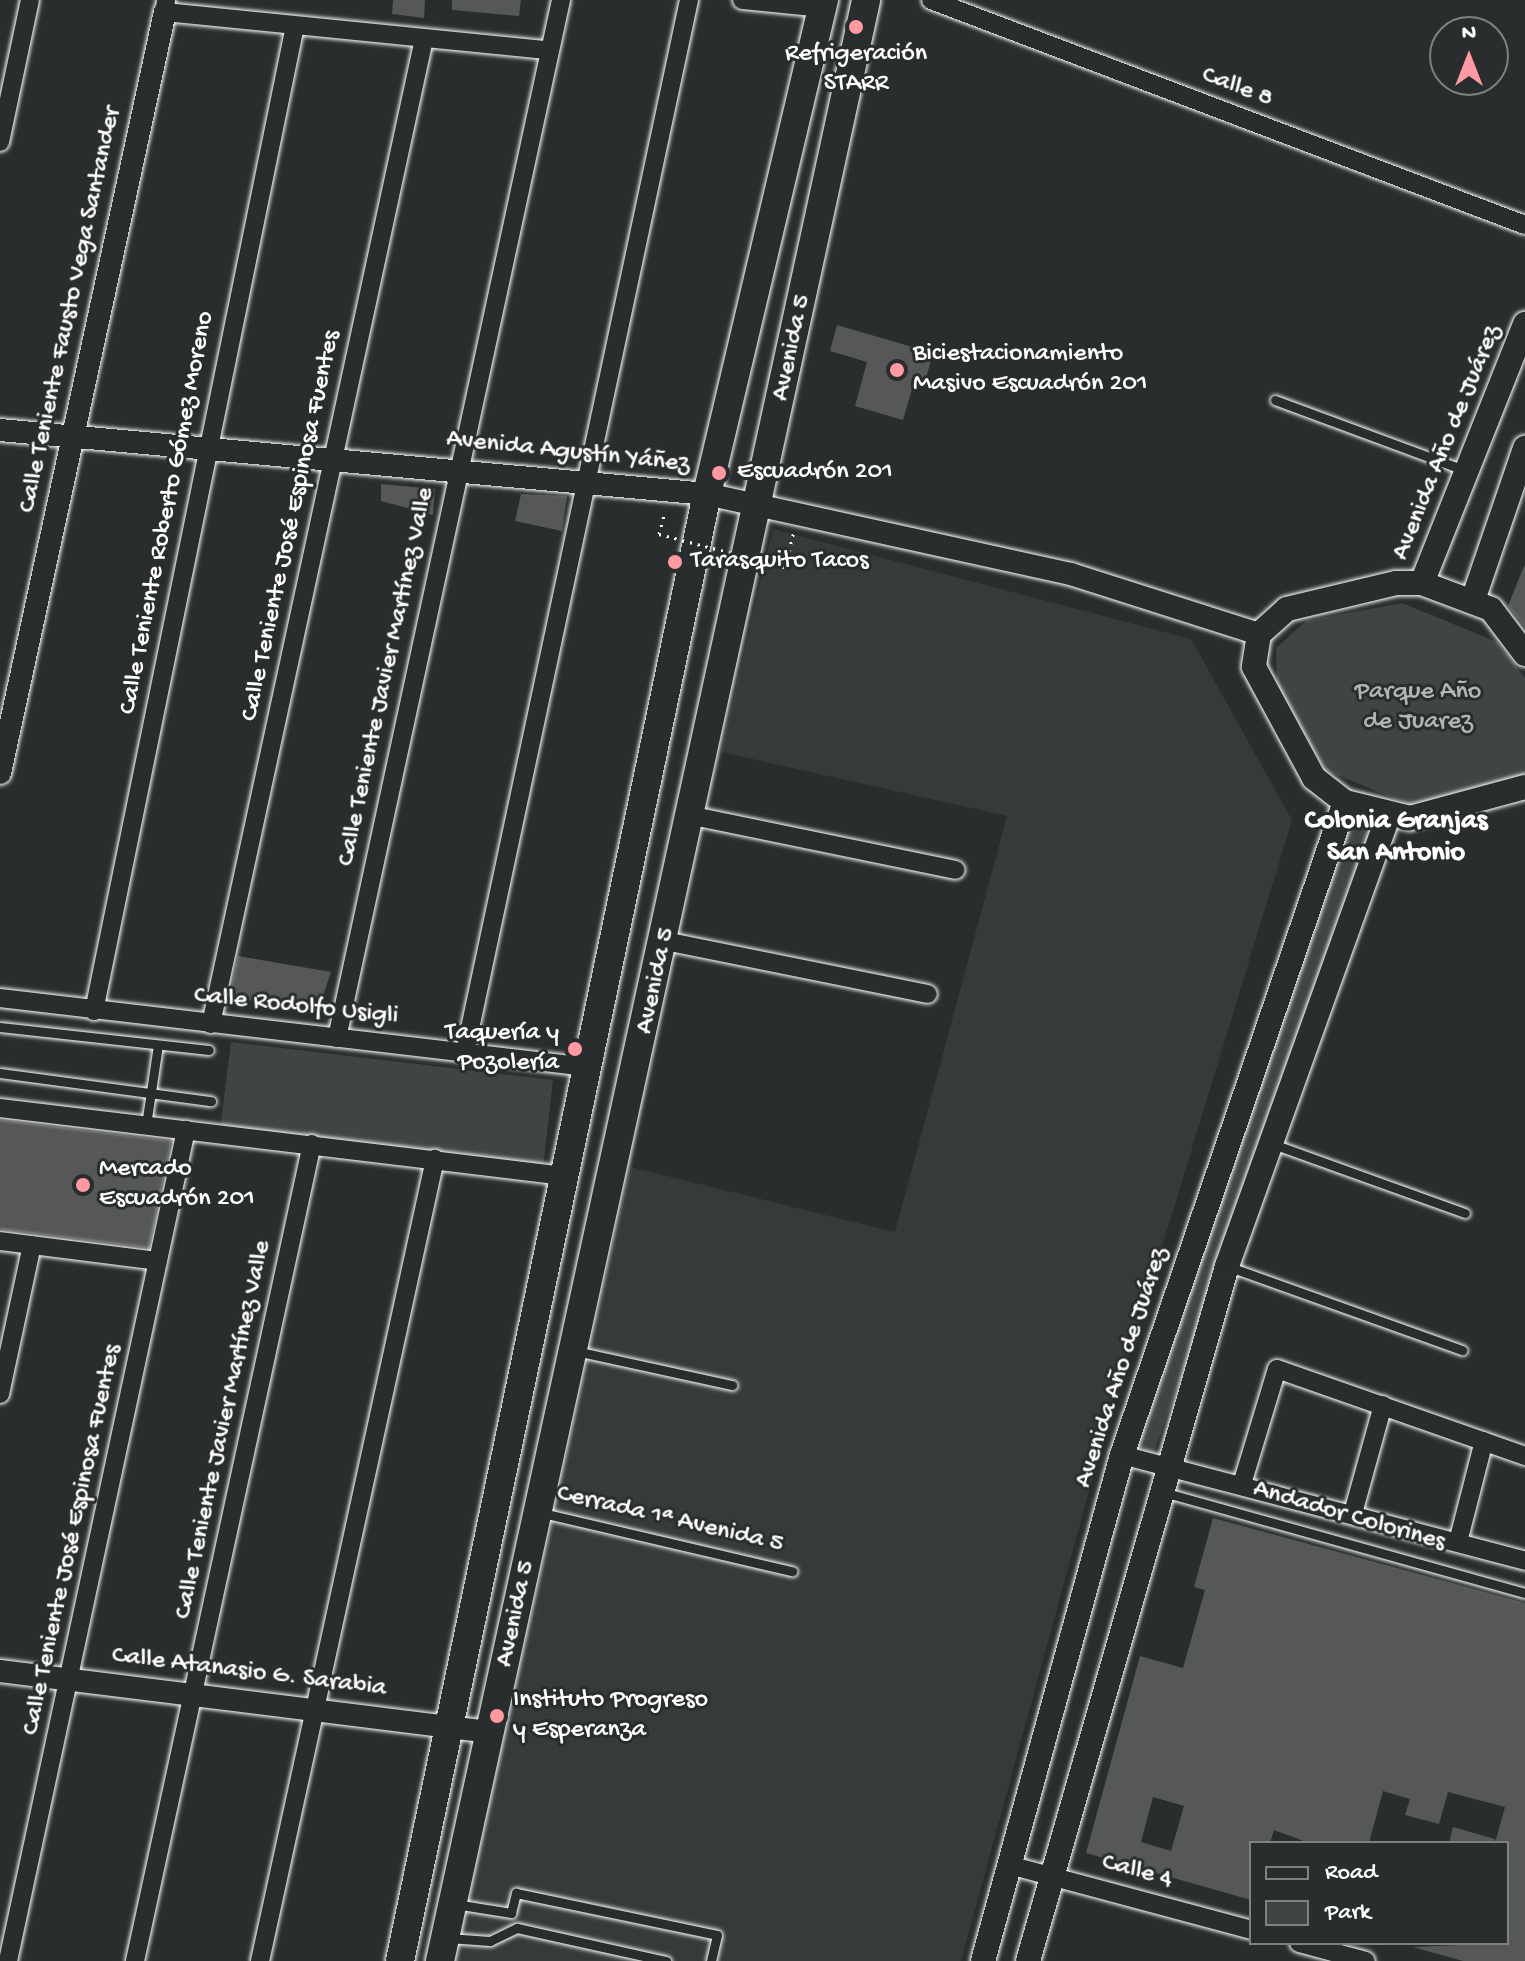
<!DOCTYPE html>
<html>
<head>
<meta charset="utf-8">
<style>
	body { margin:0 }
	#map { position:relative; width:1525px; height:1961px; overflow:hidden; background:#2a2d2e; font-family:"Gochi Hand",sans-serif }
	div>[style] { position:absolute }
	.built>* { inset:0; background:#373a3b }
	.green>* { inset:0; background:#414445 }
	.building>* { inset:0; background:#555758 }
	.path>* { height:3px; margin-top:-1.5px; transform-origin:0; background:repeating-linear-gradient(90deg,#fff 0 2px,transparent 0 8px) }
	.roads { filter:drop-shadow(0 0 2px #fff) drop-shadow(0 0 2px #fff) }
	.service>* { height:9px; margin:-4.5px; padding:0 4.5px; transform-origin:4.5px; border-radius:4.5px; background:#2a2d2e }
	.minor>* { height:18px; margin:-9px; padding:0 9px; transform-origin:9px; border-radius:9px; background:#2a2d2e }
	.tertiary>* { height:22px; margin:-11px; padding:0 11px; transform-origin:11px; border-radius:11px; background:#2a2d2e }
	.secondary>* { height:24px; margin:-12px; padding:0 12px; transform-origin:12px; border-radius:12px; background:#2a2d2e }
	.primary>* { height:28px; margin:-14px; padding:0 14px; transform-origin:14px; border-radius:14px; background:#2a2d2e }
	.path-bridge>* { height:3px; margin-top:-1.5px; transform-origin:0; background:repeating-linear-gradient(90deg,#fff 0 2px,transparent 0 8px) }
	.dots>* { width:22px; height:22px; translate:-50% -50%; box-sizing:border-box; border:4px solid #2a2d2e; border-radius:50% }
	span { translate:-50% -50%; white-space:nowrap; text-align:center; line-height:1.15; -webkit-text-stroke:6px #2a2d2e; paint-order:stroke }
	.poi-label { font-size:26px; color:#fff }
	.left { translate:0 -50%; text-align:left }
	.right { translate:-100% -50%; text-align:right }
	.street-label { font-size:26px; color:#fff }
	.park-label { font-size:26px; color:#b3b4b5 }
	.neighbourhood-label { font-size:28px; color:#fff; font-weight:700 }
	.legend { position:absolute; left:1249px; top:1841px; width:260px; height:104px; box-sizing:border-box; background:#2a2d2e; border:2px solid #7f8182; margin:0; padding:10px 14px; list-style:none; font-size:24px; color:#fff }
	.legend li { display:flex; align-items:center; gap:16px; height:40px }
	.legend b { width:40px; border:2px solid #7f8182 }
	.north { position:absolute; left:1429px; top:16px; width:80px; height:80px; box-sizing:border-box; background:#2a2d2e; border:2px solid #7f8182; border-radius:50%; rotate:0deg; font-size:22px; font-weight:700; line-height:32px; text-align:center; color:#fff }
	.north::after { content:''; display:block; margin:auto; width:28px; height:36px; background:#ff9aa2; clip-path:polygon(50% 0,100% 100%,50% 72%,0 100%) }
</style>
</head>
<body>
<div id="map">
	<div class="built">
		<i style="clip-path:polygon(773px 529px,1191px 639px,1292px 820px,1101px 1447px,961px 1961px,455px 1961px,630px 1167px,895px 1232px,1007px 816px,721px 752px)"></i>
	</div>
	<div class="green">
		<i style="clip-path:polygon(1402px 603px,1497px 642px,1525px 678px,1525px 774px,1513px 782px,1413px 806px,1325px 770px,1277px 684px,1276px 648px,1306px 621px)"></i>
		<i style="clip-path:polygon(1344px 807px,1383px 820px,1154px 1452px,1147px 1453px,1135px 1443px)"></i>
		<i style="clip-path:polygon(231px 1042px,553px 1080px,543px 1167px,220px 1129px)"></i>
	</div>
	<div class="building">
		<i style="clip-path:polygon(393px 0,425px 0,424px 18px,392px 14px)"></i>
		<i style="clip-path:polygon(452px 0,521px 0,519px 16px,452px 10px)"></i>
		<i style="clip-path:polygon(837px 325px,933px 353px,925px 382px,915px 379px,903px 420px,855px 406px,867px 362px,830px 351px)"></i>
		<i style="clip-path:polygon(381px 484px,435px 489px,433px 515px,381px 501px)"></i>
		<i style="clip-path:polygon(521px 494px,567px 496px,562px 531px,515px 521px)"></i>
		<i style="clip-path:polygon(1524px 566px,1525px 566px,1525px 627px,1508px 606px)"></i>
		<i style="clip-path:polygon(238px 956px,331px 972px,320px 1005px,229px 999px)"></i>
		<i style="clip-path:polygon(0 1120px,171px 1141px,149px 1248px,0 1229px)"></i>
		<i style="clip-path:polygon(evenodd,1213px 1518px,1525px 1603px,1525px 1961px,1463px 1961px,1413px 1947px,1507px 1943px,1507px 1843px,1495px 1843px,1505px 1807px,1448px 1792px,1439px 1824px,1405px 1815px,1410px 1799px,1383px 1791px,1369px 1843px,1309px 1843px,1274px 1830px,1270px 1843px,1251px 1843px,1251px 1900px,1086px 1853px,1140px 1656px,1183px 1668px,1205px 1590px,1194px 1587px,1213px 1518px,1153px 1797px,1184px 1806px,1171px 1851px,1141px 1842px,1153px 1797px)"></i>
		<i style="clip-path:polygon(1453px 1827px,1495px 1839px,1495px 1843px,1449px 1843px)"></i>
	</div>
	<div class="path">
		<i style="left:659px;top:534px;width:24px;rotate:-75deg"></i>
		<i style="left:785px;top:567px;width:36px;rotate:-76deg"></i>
	</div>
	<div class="roads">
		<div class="service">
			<i style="left:1275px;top:400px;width:205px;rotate:20.3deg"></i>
			<i style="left:0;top:1027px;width:210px;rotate:6.3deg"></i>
			<i style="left:0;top:1073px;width:213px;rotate:7.6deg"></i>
			<i style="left:146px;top:1125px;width:81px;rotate:-81.5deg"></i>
			<i style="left:1273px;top:1144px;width:204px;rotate:19.8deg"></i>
			<i style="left:1227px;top:1266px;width:250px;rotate:19.7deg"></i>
			<i style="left:576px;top:1351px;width:160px;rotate:12.3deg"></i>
			<i style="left:1163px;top:1492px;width:376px;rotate:15.6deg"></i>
			<i style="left:542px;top:1513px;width:257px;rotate:13.1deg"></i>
			<i style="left:455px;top:1904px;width:57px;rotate:9.1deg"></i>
			<i style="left:511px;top:1913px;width:21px;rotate:-76deg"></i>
			<i style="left:516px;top:1893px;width:205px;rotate:11.8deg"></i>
			<i style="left:717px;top:1935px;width:27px;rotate:103deg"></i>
			<i style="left:448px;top:1938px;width:42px;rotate:4.1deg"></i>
			<i style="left:490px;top:1941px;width:30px;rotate:-26deg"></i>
			<i style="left:517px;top:1928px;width:153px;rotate:12.5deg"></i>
		</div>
		<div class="minor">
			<i style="left:166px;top:0;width:12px;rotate:95deg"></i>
			<i style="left:165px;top:12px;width:386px;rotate:5.7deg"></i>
			<i style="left:742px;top:0;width:80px;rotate:5.7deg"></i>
			<i style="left:931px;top:0;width:635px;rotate:20.75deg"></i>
			<i style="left:0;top:142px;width:145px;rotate:-78.1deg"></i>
			<i style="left:693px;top:816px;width:268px;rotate:11.6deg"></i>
			<i style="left:665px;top:941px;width:268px;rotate:11.4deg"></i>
			<i style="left:0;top:998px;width:591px;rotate:6.7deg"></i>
			<i style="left:94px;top:1011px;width:1005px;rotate:-78.47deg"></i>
			<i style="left:211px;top:1024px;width:1008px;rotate:-77.8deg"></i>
			<i style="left:337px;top:1038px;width:1062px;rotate:-77.82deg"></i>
			<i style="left:465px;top:1052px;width:1076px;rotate:-77.98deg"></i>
			<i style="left:0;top:1108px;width:568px;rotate:6.87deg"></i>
			<i style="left:0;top:1241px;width:159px;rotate:7.2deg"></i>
			<i style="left:0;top:1394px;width:152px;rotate:-77.9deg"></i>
			<i style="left:1122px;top:1455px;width:417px;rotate:14.7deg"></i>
			<i style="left:1242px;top:1484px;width:120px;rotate:-73.1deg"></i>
			<i style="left:1277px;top:1369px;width:263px;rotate:19.3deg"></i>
			<i style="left:1353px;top:1513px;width:112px;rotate:-74.5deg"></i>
			<i style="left:1458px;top:1542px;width:104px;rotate:-75.6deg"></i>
			<i style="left:1009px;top:1865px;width:251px;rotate:15deg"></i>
			<i style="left:1299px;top:1943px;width:69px;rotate:15deg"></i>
			<i style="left:8px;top:1961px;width:850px;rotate:-77.91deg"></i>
			<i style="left:135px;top:1961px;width:836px;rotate:-77.78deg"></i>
			<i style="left:260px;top:1961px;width:821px;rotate:-77.69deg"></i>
		</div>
		<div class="tertiary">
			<i style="left:0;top:430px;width:710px;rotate:5.17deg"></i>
			<i style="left:707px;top:494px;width:373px;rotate:12.4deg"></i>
			<i style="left:1071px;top:574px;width:197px;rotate:17.7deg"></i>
			<i style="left:0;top:773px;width:779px;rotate:-77.77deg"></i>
			<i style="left:0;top:1671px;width:496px;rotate:7.1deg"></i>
		</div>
		<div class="secondary">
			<i style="left:1422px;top:583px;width:279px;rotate:-68.3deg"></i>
			<i style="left:1473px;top:600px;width:161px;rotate:-71.1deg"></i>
			<i style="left:1525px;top:654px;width:56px;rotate:-127.1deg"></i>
			<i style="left:1491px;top:609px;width:74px;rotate:-159.4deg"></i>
			<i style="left:1422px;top:583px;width:26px;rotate:180deg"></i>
			<i style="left:1396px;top:583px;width:112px;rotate:166.6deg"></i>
			<i style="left:1287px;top:609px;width:38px;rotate:138deg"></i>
			<i style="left:1259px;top:634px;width:33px;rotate:99deg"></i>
			<i style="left:1254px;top:667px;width:126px;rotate:61.6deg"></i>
			<i style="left:1314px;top:778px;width:39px;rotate:38deg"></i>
			<i style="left:1345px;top:802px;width:67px;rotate:13.8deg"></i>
			<i style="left:1410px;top:818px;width:119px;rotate:-15.1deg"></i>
			<i style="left:983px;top:1961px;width:525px;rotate:-74.64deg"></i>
			<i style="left:1122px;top:1455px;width:690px;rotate:-71.14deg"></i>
			<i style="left:1028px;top:1961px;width:723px;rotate:-74.02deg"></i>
			<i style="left:1227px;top:1266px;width:478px;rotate:-70.3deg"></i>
		</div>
		<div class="primary">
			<i style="left:400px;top:1961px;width:1499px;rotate:-78.18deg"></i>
			<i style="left:707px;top:494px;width:508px;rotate:-76.68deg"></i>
			<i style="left:440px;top:1961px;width:2007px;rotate:-77.74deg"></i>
		</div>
	</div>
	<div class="path-bridge">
		<i style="left:659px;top:534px;width:130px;rotate:14.7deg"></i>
	</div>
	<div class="dots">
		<i style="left:856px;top:27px;background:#ff9aa2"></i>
		<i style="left:897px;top:370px;background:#ff9aa2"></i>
		<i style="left:719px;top:473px;background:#ff9aa2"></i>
		<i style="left:675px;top:562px;background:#ff9aa2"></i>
		<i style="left:575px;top:1049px;background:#ff9aa2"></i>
		<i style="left:83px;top:1185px;background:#ff9aa2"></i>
		<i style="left:497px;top:1716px;background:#ff9aa2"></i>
	</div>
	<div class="poi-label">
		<span style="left:856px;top:70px">Refrigeración<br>STARR</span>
		<span class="left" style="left:913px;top:370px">Biciestacionamiento<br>Masivo Escuadrón 201</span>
		<span class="left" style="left:737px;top:473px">Escuadrón 201</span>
		<span class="left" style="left:691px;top:562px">Tarasquito Tacos</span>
		<span class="right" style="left:559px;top:1049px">Taquería y<br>Pozolería</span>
		<span class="left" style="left:99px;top:1185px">Mercado<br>Escuadrón 201</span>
		<span class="left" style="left:513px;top:1716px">Instituto Progreso<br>y Esperanza</span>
	</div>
	<div class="street-label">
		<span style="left:1237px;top:88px;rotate:21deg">Calle 8</span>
		<span style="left:71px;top:310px;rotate:-78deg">Calle Teniente Fausto Vega Santander</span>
		<span style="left:793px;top:348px;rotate:-78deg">Avenida 5</span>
		<span style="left:1448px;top:443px;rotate:-68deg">Avenida Año de Juárez</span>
		<span style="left:568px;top:453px;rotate:6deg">Avenida Agustín Yáñez</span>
		<span style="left:168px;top:513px;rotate:-79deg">Calle Teniente Roberto Gómez Moreno</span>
		<span style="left:292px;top:526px;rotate:-78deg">Calle Teniente José Espinosa Fuentes</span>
		<span style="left:387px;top:677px;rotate:-78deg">Calle Teniente Javier Martínez Valle</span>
		<span style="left:657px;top:981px;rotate:-78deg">Avenida 5</span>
		<span style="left:296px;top:1007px;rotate:6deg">Calle Rodolfo Usigli</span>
		<span style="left:1123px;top:1368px;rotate:-72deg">Avenida Año de Juárez</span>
		<span style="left:224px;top:1430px;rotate:-78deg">Calle Teniente Javier Martínez Valle</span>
		<span style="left:1349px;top:1517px;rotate:16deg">Andador Colorines</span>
		<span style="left:670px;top:1520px;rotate:13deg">Cerrada 1ª Avenida 5</span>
		<span style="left:73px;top:1540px;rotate:-78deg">Calle Teniente José Espinosa Fuentes</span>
		<span style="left:517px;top:1614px;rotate:-78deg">Avenida 5</span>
		<span style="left:249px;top:1673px;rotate:7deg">Calle Atanasio G. Sarabia</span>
		<span style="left:1137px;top:1872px;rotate:15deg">Calle 4</span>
	</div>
	<div class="park-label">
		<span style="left:1418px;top:708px">Parque Año<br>de Juarez</span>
	</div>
	<div class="neighbourhood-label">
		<span style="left:1396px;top:838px">Colonia Granjas<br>San Antonio</span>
	</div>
	<ul class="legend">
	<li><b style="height:10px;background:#2a2d2e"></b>Road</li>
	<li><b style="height:22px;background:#414445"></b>Park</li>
	</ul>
	<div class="north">N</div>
</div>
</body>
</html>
